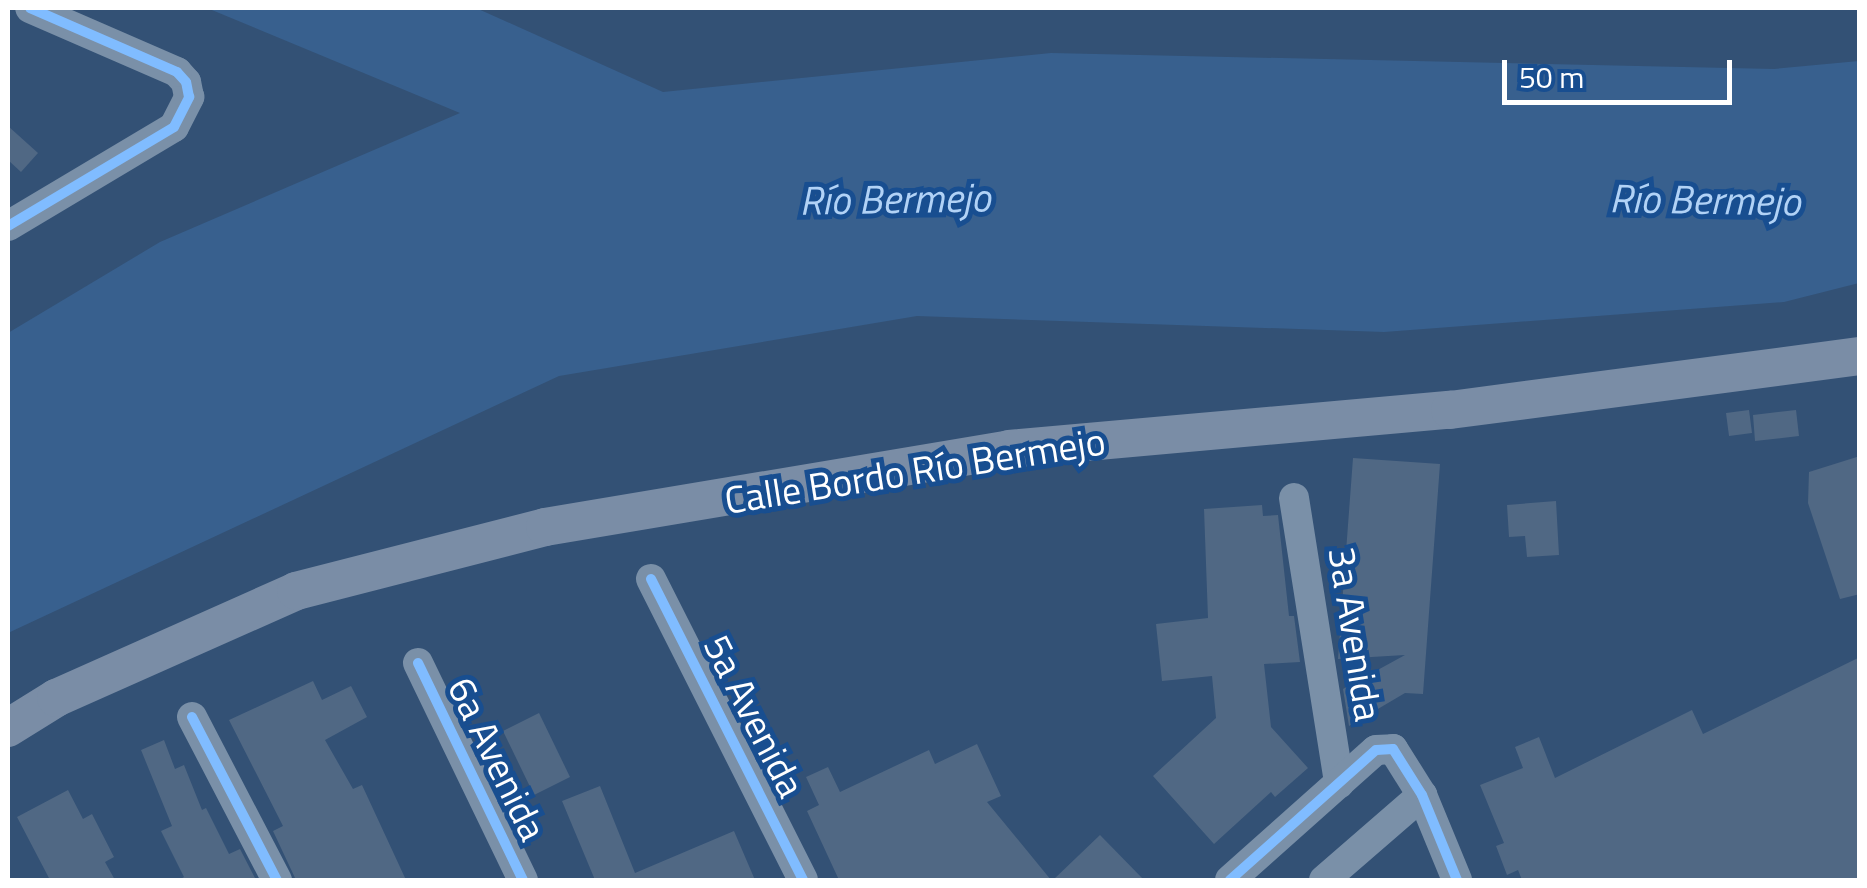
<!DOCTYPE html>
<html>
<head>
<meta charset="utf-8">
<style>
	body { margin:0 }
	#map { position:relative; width:1867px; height:888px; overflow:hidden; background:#335175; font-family:"Titillium Web",sans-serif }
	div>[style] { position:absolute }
	.water>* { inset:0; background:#38608e }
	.building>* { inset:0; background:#506884 }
	.minor>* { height:30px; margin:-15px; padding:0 15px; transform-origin:15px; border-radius:15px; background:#7a90a8 }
	.major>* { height:38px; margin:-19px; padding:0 19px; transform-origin:19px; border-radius:19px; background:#7a8da6 }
	.cycleway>* { height:10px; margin:-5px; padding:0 5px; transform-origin:5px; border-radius:5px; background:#80bcff }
	span { translate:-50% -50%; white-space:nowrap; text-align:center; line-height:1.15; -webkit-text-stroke:10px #184e90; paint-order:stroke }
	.street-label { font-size:38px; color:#fff }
	.water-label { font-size:40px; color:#b1d2f6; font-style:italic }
	.frame { position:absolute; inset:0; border:10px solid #fff; pointer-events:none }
	.scale { position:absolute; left:1502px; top:60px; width:230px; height:45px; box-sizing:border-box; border:5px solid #fff; border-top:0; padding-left:12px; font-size:30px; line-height:35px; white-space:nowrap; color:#fff; -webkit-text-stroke:8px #184e90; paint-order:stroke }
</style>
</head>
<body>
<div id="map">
	<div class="water">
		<i style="clip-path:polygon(207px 8px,476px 8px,663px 92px,1051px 53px,1774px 69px,1859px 61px,1859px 283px,1784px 302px,1384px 332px,917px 316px,559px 376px,8px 633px,8px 333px,160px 242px,460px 113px)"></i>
	</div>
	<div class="building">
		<i style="clip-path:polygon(8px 126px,38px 153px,21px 172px,8px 160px)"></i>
		<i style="clip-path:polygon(1749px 410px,1752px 433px,1729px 436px,1726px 413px)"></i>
		<i style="clip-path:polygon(1796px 410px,1799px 436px,1755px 441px,1753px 415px)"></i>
		<i style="clip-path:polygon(1860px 456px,1860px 594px,1840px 599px,1808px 503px,1809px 472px)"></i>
		<i style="clip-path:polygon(1353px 458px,1440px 464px,1423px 694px,1405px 693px,1349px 726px,1343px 689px,1405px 655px,1338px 659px)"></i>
		<i style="clip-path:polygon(1556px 501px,1559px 555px,1527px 557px,1525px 536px,1509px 537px,1507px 505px)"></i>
		<i style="clip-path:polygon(1262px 505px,1263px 516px,1278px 515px,1289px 616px,1294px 616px,1300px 662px,1264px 664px,1271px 727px,1308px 768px,1275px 797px,1271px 792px,1214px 844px,1153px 776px,1216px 718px,1212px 676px,1162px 681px,1156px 624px,1208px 618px,1204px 509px)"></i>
		<i style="clip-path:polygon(1860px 657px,1860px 880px,1522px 880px,1518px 870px,1507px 875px,1496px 846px,1504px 843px,1480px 785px,1523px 768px,1515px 747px,1539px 737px,1555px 778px,1692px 710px,1703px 734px)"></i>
		<i style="clip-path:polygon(313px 681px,322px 700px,351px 686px,367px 717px,325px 740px,353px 789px,362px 785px,406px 880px,296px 880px,273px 831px,283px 826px,229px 720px)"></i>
		<i style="clip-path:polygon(539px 713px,570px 777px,534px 795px,503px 731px)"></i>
		<i style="clip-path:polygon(164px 740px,175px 769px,184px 765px,202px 810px,206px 808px,229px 854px,240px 849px,256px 880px,179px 880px,184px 877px,161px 831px,172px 826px,141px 750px)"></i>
		<i style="clip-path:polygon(977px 744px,1001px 796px,987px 802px,1051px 880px,839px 880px,807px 811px,819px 805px,806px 777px,828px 767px,840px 792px,929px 750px,935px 764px)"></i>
		<i style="clip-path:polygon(600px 786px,635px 873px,734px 831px,755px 880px,595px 880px,562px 801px)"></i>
		<i style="clip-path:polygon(68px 790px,83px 819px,92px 814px,114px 857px,105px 862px,115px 880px,50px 880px,17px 817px)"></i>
		<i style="clip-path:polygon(1100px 835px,1144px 880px,1053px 880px)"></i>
	</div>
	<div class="minor">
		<i style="left:8px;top:226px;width:193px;rotate:-30.8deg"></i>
		<i style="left:174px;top:127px;width:34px;rotate:-63deg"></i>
		<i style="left:189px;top:97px;width:15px;rotate:-101deg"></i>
		<i style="left:186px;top:82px;width:13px;rotate:-132deg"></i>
		<i style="left:177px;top:72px;width:160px;rotate:-156.5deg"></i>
		<i style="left:1294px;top:498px;width:289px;rotate:81deg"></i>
		<i style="left:651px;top:579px;width:337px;rotate:63.2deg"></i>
		<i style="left:418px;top:663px;width:241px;rotate:64.2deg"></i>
		<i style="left:192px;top:717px;width:184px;rotate:62.5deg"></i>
		<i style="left:1230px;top:880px;width:195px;rotate:-41.7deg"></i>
		<i style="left:1376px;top:750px;width:17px;rotate:-3deg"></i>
		<i style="left:1393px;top:749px;width:54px;rotate:57.8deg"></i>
		<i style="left:1422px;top:795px;width:92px;rotate:67.6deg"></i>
		<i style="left:1324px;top:880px;width:130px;rotate:-40.9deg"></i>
	</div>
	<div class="major">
		<i style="left:8px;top:728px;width:57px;rotate:-32deg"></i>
		<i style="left:56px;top:698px;width:263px;rotate:-24deg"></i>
		<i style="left:296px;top:591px;width:257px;rotate:-14.4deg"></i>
		<i style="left:545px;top:527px;width:471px;rotate:-9.5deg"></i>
		<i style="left:1009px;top:449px;width:443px;rotate:-5.1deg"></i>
		<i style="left:1450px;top:410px;width:414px;rotate:-7.5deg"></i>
	</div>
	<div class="cycleway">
		<i style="left:8px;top:226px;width:193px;rotate:-30.8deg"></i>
		<i style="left:174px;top:127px;width:34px;rotate:-63deg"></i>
		<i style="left:189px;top:97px;width:15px;rotate:-101deg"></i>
		<i style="left:186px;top:82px;width:13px;rotate:-132deg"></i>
		<i style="left:177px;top:72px;width:160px;rotate:-156.5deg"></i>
		<i style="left:651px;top:579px;width:337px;rotate:63.2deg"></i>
		<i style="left:418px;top:663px;width:241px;rotate:64.2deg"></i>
		<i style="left:192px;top:717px;width:184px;rotate:62.5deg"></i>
		<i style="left:1230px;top:880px;width:195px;rotate:-41.7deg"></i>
		<i style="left:1376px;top:750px;width:17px;rotate:-3deg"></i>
		<i style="left:1393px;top:749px;width:54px;rotate:57.8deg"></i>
		<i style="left:1422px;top:795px;width:92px;rotate:67.6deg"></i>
	</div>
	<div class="street-label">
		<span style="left:915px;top:471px;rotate:-9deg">Calle Bordo Río Bermejo</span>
		<span style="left:1355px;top:634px;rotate:81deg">3a Avenida</span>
		<span style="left:754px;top:716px;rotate:63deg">5a Avenida</span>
		<span style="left:497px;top:759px;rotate:64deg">6a Avenida</span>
	</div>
	<div class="water-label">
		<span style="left:895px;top:199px;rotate:-1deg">Río Bermejo</span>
		<span style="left:1705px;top:200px;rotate:1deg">Río Bermejo</span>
	</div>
	<div class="frame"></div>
	<div class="scale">50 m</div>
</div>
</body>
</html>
